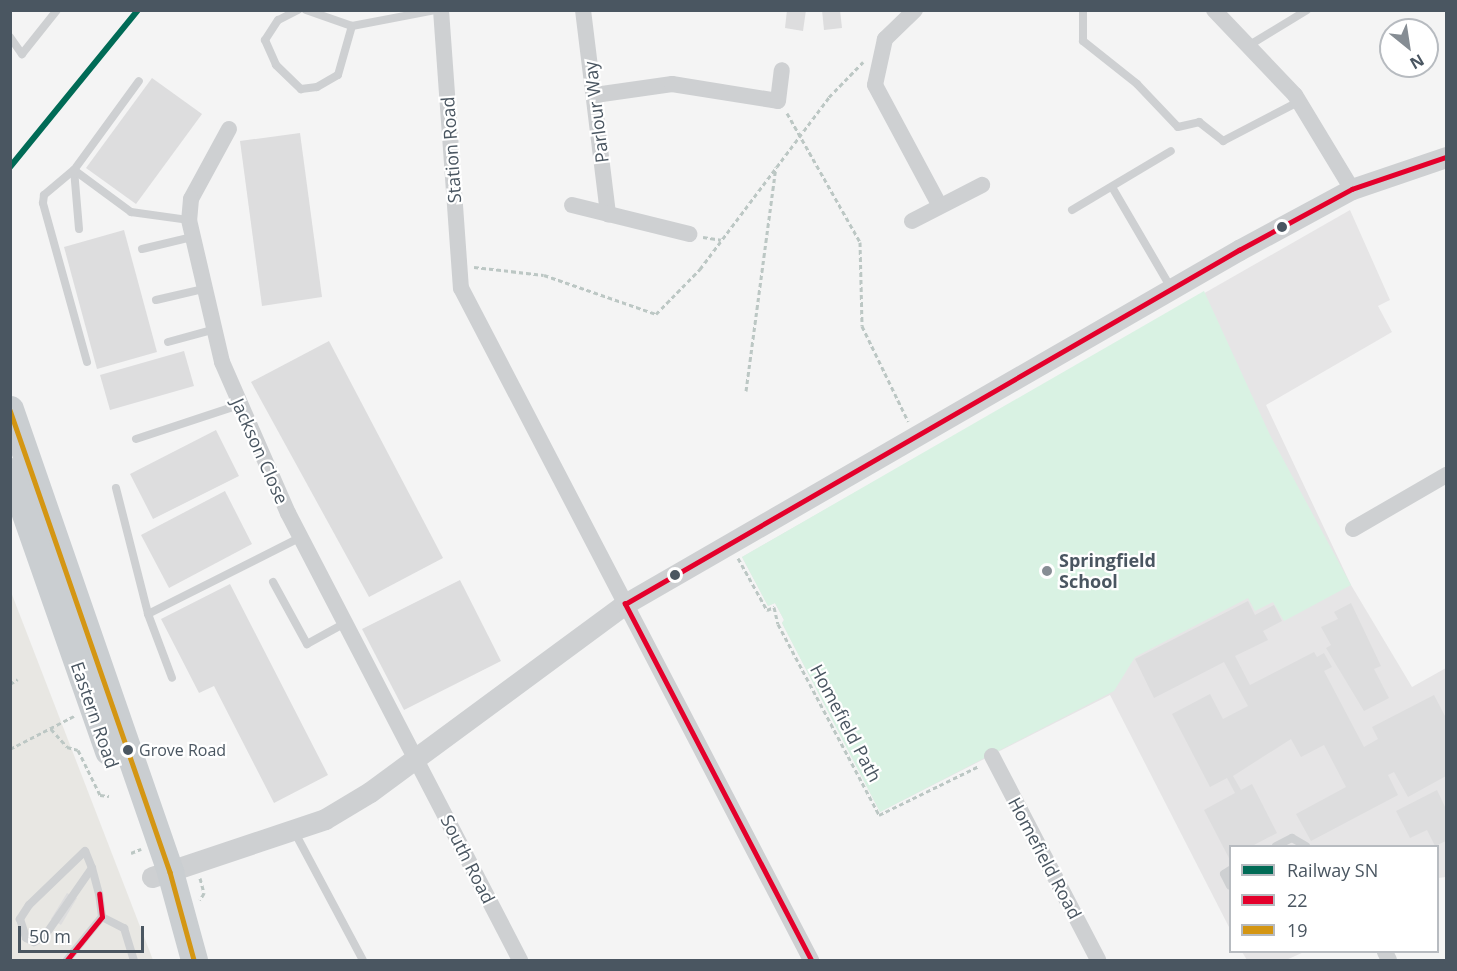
<!DOCTYPE html>
<html>
<head>
<meta charset="utf-8">
<style>
	body { margin:0 }
	#map { position:relative; width:1457px; height:971px; overflow:hidden; background:#f4f4f4; font-family:"Open Sans",sans-serif }
	div>[style] { position:absolute }
	.commercial>* { inset:0; background:#e8e7e3 }
	.education>* { inset:0; background:#e6e5e6 }
	.green>* { inset:0; background:#d9f2e3 }
	.building>* { inset:0; background:#ddddde }
	.path>* { height:3px; margin-top:-1.5px; transform-origin:0; background:repeating-linear-gradient(90deg,#bcc7c4 0 4.5px,transparent 0 7.5px) }
	.service>* { height:8px; margin:-4px; padding:0 4px; transform-origin:4px; border-radius:4px; background:#ced0d2 }
	.minor>* { height:16px; margin:-8px; padding:0 8px; transform-origin:8px; border-radius:8px; background:#ced0d2 }
	.tertiary>* { height:21px; margin:-10.5px; padding:0 10.5px; transform-origin:10.5px; border-radius:10.5px; background:#ced0d2 }
	.primary>* { height:27px; margin:-13.5px; padding:0 13.5px; transform-origin:13.5px; border-radius:13.5px; background:#caced1 }
	.bus-1>* { height:4.5px; margin:-2.25px; padding:0 2.25px; transform-origin:2.25px; border-radius:2.25px; background:#e4002b }
	.bus-2>* { height:4.5px; margin:-2.25px; padding:0 2.25px; transform-origin:2.25px; border-radius:2.25px; background:#d49613 }
	.rail-1>* { height:6px; margin:-3px; padding:0 3px; transform-origin:3px; border-radius:3px; background:#006b56 }
	.dots>* { width:16px; height:16px; translate:-50% -50%; box-sizing:border-box; border:3px solid #fff; border-radius:50% }
	span { translate:-50% -50%; white-space:nowrap; text-align:center; line-height:1.15; -webkit-text-stroke:4.5px #fff; paint-order:stroke }
	.bus-label { font-size:16px; color:#4a5661 }
	.left { translate:0 -50%; text-align:left }
	.street-label { font-size:18px; color:#4a5661 }
	.poi-label { font-size:18px; color:#4a5661; font-weight:700 }
	.frame { position:absolute; inset:0; border:12px solid #4a5661; pointer-events:none }
	.legend { position:absolute; left:1229px; top:845px; width:210px; height:108px; box-sizing:border-box; background:#fff; border:2px solid #b7bbc0; margin:0; padding:8px 10px; list-style:none; font-size:18px; color:#4a5661 }
	.legend li { display:flex; align-items:center; gap:12px; height:30px }
	.legend b { width:30px; border:2px solid #b7bbc0 }
	.north { position:absolute; left:1379px; top:18px; width:60px; height:60px; box-sizing:border-box; background:#fff; border:2px solid #b7bbc0; border-radius:50%; rotate:150deg; font-size:16px; font-weight:700; line-height:24px; text-align:center; color:#4a5661 }
	.north::after { content:''; display:block; margin:auto; width:21px; height:27px; background:#868d94; clip-path:polygon(50% 0,100% 100%,50% 72%,0 100%) }
	.scale { position:absolute; left:18px; top:926px; width:126px; height:27px; box-sizing:border-box; border:3px solid #4a5661; border-top:0; padding-left:8px; font-size:18px; line-height:21px; white-space:nowrap; color:#4a5661; -webkit-text-stroke:4px #fff; paint-order:stroke }
</style>
</head>
<body>
<div id="map">
	<div class="commercial">
		<i style="clip-path:polygon(11px 592px,153px 960px,11px 960px)"></i>
	</div>
	<div class="education">
		<i style="clip-path:polygon(1350px 210px,1390px 300px,1378px 306px,1392px 332px,1266px 405px,1351px 585px,1412px 687px,1446px 668px,1446px 877px,1438px 878px,1438px 846px,1230px 846px,1230px 929px,1110px 695px,880px 812px,782px 623px,784px 620px,775px 603px,768px 606px,742px 557px)"></i>
		<i style="clip-path:polygon(1242px 952px,1304px 952px,1286px 960px,1247px 960px)"></i>
	</div>
	<div class="green">
		<i style="clip-path:polygon(1204px 291px,1270px 435px,1351px 585px,1284px 621px,1273px 602px,1255px 611px,1248px 598px,1135px 657px,1114px 691px,880px 812px,782px 623px,784px 620px,775px 603px,768px 606px,742px 557px)"></i>
	</div>
	<div class="building">
		<i style="clip-path:polygon(787px 10px,806px 10px,803px 31px,785px 28px)"></i>
		<i style="clip-path:polygon(822px 10px,840px 10px,842px 28px,824px 30px)"></i>
		<i style="clip-path:polygon(152px 78px,202px 114px,136px 204px,86px 168px)"></i>
		<i style="clip-path:polygon(300px 133px,322px 297px,262px 306px,240px 141px)"></i>
		<i style="clip-path:polygon(124px 230px,157px 352px,97px 369px,64px 247px)"></i>
		<i style="clip-path:polygon(329px 341px,443px 558px,369px 597px,251px 382px)"></i>
		<i style="clip-path:polygon(184px 351px,194px 386px,110px 410px,100px 375px)"></i>
		<i style="clip-path:polygon(216px 430px,239px 476px,153px 519px,130px 474px)"></i>
		<i style="clip-path:polygon(225px 491px,252px 544px,169px 588px,141px 535px)"></i>
		<i style="clip-path:polygon(460px 580px,501px 661px,404px 710px,362px 629px)"></i>
		<i style="clip-path:polygon(230px 584px,328px 775px,274px 803px,214px 686px,199px 693px,161px 619px)"></i>
		<i style="clip-path:polygon(1248px 601px,1255px 615px,1274px 605px,1282px 621px,1263px 631px,1268px 640px,1235px 656px,1250px 685px,1314px 652px,1317px 657px,1324px 653px,1332px 667px,1324px 671px,1364px 747px,1378px 739px,1372px 727px,1434px 695px,1446px 718px,1446px 776px,1408px 797px,1394px 772px,1388px 775px,1398px 795px,1311px 841px,1296px 814px,1346px 787px,1324px 745px,1301px 757px,1291px 739px,1233px 776px,1241px 790px,1252px 784px,1277px 833px,1252px 846px,1230px 846px,1230px 860px,1204px 810px,1235px 793px,1227px 778px,1210px 787px,1172px 714px,1210px 694px,1223px 719px,1248px 706px,1224px 662px,1154px 698px,1135px 659px)"></i>
		<i style="clip-path:polygon(1351px 603px,1381px 666px,1374px 669px,1389px 698px,1364px 711px,1326px 648px,1331px 645px,1321px 627px,1338px 619px,1334px 612px)"></i>
		<i style="clip-path:polygon(1437px 790px,1446px 809px,1446px 841px,1435px 846px,1427px 830px,1410px 838px,1396px 811px)"></i>
		<i style="clip-path:polygon(67px 893px,77px 898px,61px 925px,51px 919px)"></i>
	</div>
	<div class="path">
		<i style="left:787px;top:113px;width:148px;rotate:60.5deg"></i>
		<i style="left:860px;top:242px;width:84px;rotate:88.6deg"></i>
		<i style="left:862px;top:326px;width:106px;rotate:64.2deg"></i>
		<i style="left:703px;top:237px;width:18px;rotate:9deg"></i>
		<i style="left:474px;top:267px;width:70px;rotate:6.5deg"></i>
		<i style="left:544px;top:275px;width:119px;rotate:19.2deg"></i>
		<i style="left:656px;top:314px;width:63px;rotate:-45.6deg"></i>
		<i style="left:700px;top:269px;width:215px;rotate:-53.1deg"></i>
		<i style="left:829px;top:97px;width:49px;rotate:-45.8deg"></i>
		<i style="left:746px;top:391px;width:226px;rotate:-82.4deg"></i>
		<i style="left:738px;top:558px;width:60px;rotate:60.9deg"></i>
		<i style="left:767px;top:610px;width:8px;rotate:-23deg"></i>
		<i style="left:774px;top:607px;width:17px;rotate:77deg"></i>
		<i style="left:778px;top:624px;width:216px;rotate:62.1deg"></i>
		<i style="left:879px;top:815px;width:111px;rotate:-26.1deg"></i>
		<i style="left:10px;top:684px;width:9px;rotate:-32deg"></i>
		<i style="left:51px;top:729px;width:24px;rotate:48deg"></i>
		<i style="left:67px;top:747px;width:11px;rotate:15deg"></i>
		<i style="left:78px;top:750px;width:50px;rotate:63.9deg"></i>
		<i style="left:100px;top:795px;width:9px;rotate:6deg"></i>
		<i style="left:10px;top:749px;width:72px;rotate:-27.3deg"></i>
		<i style="left:131px;top:853px;width:11px;rotate:-22deg"></i>
		<i style="left:200px;top:878px;width:16px;rotate:75deg"></i>
		<i style="left:204px;top:893px;width:8px;rotate:120deg"></i>
	</div>
	<div class="service">
		<i style="left:298px;top:10px;width:22px;rotate:153deg"></i>
		<i style="left:278px;top:20px;width:24px;rotate:123deg"></i>
		<i style="left:265px;top:40px;width:27px;rotate:66deg"></i>
		<i style="left:276px;top:65px;width:35px;rotate:44deg"></i>
		<i style="left:301px;top:89px;width:16px;rotate:-7deg"></i>
		<i style="left:317px;top:87px;width:24px;rotate:-30deg"></i>
		<i style="left:338px;top:75px;width:51px;rotate:-74.1deg"></i>
		<i style="left:306px;top:10px;width:49px;rotate:19.2deg"></i>
		<i style="left:352px;top:26px;width:86px;rotate:-10.8deg"></i>
		<i style="left:1083px;top:10px;width:31px;rotate:90deg"></i>
		<i style="left:1083px;top:41px;width:69px;rotate:38.5deg"></i>
		<i style="left:1137px;top:84px;width:59px;rotate:46.4deg"></i>
		<i style="left:1178px;top:127px;width:22px;rotate:-13deg"></i>
		<i style="left:1199px;top:122px;width:31px;rotate:38deg"></i>
		<i style="left:1223px;top:141px;width:87px;rotate:-27.5deg"></i>
		<i style="left:10px;top:37px;width:21px;rotate:55deg"></i>
		<i style="left:22px;top:54px;width:56px;rotate:-51.5deg"></i>
		<i style="left:1248px;top:46px;width:69px;rotate:-31.4deg"></i>
		<i style="left:1112px;top:187px;width:117px;rotate:59.7deg"></i>
		<i style="left:1072px;top:210px;width:115px;rotate:-30.8deg"></i>
		<i style="left:79px;top:229px;width:59px;rotate:-94.8deg"></i>
		<i style="left:74px;top:170px;width:71px;rotate:36.4deg"></i>
		<i style="left:131px;top:212px;width:59px;rotate:7.9deg"></i>
		<i style="left:142px;top:249px;width:51px;rotate:-13.5deg"></i>
		<i style="left:156px;top:300px;width:48px;rotate:-13.2deg"></i>
		<i style="left:168px;top:342px;width:46px;rotate:-15.3deg"></i>
		<i style="left:87px;top:362px;width:165px;rotate:-105.5deg"></i>
		<i style="left:43px;top:203px;width:8px;rotate:-83deg"></i>
		<i style="left:44px;top:195px;width:39px;rotate:-40deg"></i>
		<i style="left:74px;top:170px;width:110px;rotate:-53.9deg"></i>
		<i style="left:136px;top:439px;width:108px;rotate:-18.3deg"></i>
		<i style="left:116px;top:488px;width:130px;rotate:75.7deg"></i>
		<i style="left:148px;top:614px;width:171px;rotate:-26.7deg"></i>
		<i style="left:273px;top:582px;width:71px;rotate:61.3deg"></i>
		<i style="left:307px;top:644px;width:43px;rotate:-28.9deg"></i>
		<i style="left:148px;top:614px;width:68px;rotate:69.4deg"></i>
		<i style="left:294px;top:831px;width:146px;rotate:61.9deg"></i>
		<i style="left:1276px;top:846px;width:18px;rotate:-27deg"></i>
		<i style="left:1292px;top:838px;width:16px;rotate:30deg"></i>
		<i style="left:1230px;top:870px;width:7px;rotate:146deg"></i>
		<i style="left:1224px;top:874px;width:13px;rotate:63deg"></i>
		<i style="left:102px;top:917px;width:25px;rotate:27deg"></i>
		<i style="left:124px;top:928px;width:34px;rotate:73deg"></i>
		<i style="left:67px;top:960px;width:55px;rotate:-50.9deg"></i>
		<i style="left:102px;top:917px;width:23px;rotate:-97deg"></i>
		<i style="left:99px;top:894px;width:27px;rotate:-105deg"></i>
		<i style="left:92px;top:868px;width:18px;rotate:-112deg"></i>
		<i style="left:85px;top:851px;width:78px;rotate:136deg"></i>
		<i style="left:29px;top:905px;width:17px;rotate:123deg"></i>
		<i style="left:20px;top:919px;width:20px;rotate:72deg"></i>
		<i style="left:26px;top:938px;width:9px;rotate:27deg"></i>
		<i style="left:34px;top:942px;width:11px;rotate:-27deg"></i>
		<i style="left:44px;top:937px;width:84px;rotate:-55.2deg"></i>
	</div>
	<div class="minor">
		<i style="left:441px;top:10px;width:279px;rotate:85.9deg"></i>
		<i style="left:461px;top:288px;width:758px;rotate:62.49deg"></i>
		<i style="left:583px;top:10px;width:206px;rotate:83deg"></i>
		<i style="left:915px;top:10px;width:42px;rotate:136deg"></i>
		<i style="left:885px;top:39px;width:47px;rotate:102.3deg"></i>
		<i style="left:875px;top:85px;width:137px;rotate:61.8deg"></i>
		<i style="left:1214px;top:10px;width:117px;rotate:46.4deg"></i>
		<i style="left:1295px;top:95px;width:110px;rotate:58.8deg"></i>
		<i style="left:595px;top:95px;width:78px;rotate:-8.1deg"></i>
		<i style="left:672px;top:84px;width:107px;rotate:9.1deg"></i>
		<i style="left:778px;top:101px;width:31px;rotate:-83deg"></i>
		<i style="left:229px;top:129px;width:80px;rotate:118.5deg"></i>
		<i style="left:191px;top:199px;width:21px;rotate:95deg"></i>
		<i style="left:189px;top:220px;width:146px;rotate:76.9deg"></i>
		<i style="left:222px;top:362px;width:165px;rotate:66.4deg"></i>
		<i style="left:288px;top:513px;width:504px;rotate:62.57deg"></i>
		<i style="left:572px;top:205px;width:121px;rotate:13.9deg"></i>
		<i style="left:912px;top:221px;width:79px;rotate:-27.2deg"></i>
		<i style="left:1353px;top:529px;width:108px;rotate:-30.1deg"></i>
		<i style="left:992px;top:756px;width:230px;rotate:62.5deg"></i>
		<i style="left:1385px;top:952px;width:9px;rotate:63deg"></i>
	</div>
	<div class="tertiary">
		<i style="left:152px;top:877px;width:182px;rotate:-18.5deg"></i>
		<i style="left:325px;top:819px;width:52px;rotate:-31deg"></i>
		<i style="left:370px;top:792px;width:317px;rotate:-36.4deg"></i>
		<i style="left:625px;top:604px;width:709px;rotate:-29.97deg"></i>
		<i style="left:1239px;top:250px;width:128px;rotate:-28.4deg"></i>
		<i style="left:1352px;top:189px;width:99px;rotate:-18.8deg"></i>
	</div>
	<div class="primary">
		<i style="left:10px;top:409px;width:490px;rotate:70.9deg"></i>
		<i style="left:170px;top:872px;width:91px;rotate:74.7deg"></i>
		<i style="left:10px;top:471px;width:297px;rotate:70.7deg"></i>
	</div>
	<div class="bus-1">
		<i style="left:67px;top:960px;width:55px;rotate:-50.9deg"></i>
		<i style="left:102px;top:917px;width:23px;rotate:-97deg"></i>
		<i style="left:811px;top:960px;width:402px;rotate:-117.6deg"></i>
		<i style="left:625px;top:604px;width:709px;rotate:-29.97deg"></i>
		<i style="left:1239px;top:250px;width:128px;rotate:-28.4deg"></i>
		<i style="left:1352px;top:189px;width:99px;rotate:-18.8deg"></i>
	</div>
	<div class="bus-2">
		<i style="left:10px;top:410px;width:489px;rotate:70.9deg"></i>
		<i style="left:170px;top:872px;width:91px;rotate:74.7deg"></i>
	</div>
	<div class="rail-1">
		<i style="left:10px;top:167px;width:203px;rotate:-50.8deg"></i>
	</div>
	<div class="dots">
		<i style="left:1282px;top:227px;background:#4a5661"></i>
		<i style="left:1047px;top:571px;background:#868d94"></i>
		<i style="left:675px;top:575px;background:#4a5661"></i>
		<i style="left:128px;top:750px;background:#4a5661"></i>
	</div>
	<div class="bus-label">
		<span class="left" style="left:139px;top:750px">Grove Road</span>
	</div>
	<div class="street-label">
		<span style="left:596px;top:112px;rotate:-97deg">Parlour Way</span>
		<span style="left:451px;top:150px;rotate:-94deg">Station Road</span>
		<span style="left:260px;top:451px;rotate:66deg">Jackson Close</span>
		<span style="left:95px;top:715px;rotate:71deg">Eastern Road</span>
		<span style="left:846px;top:723px;rotate:62deg">Homefield Path</span>
		<span style="left:1045px;top:858px;rotate:62deg">Homefield Road</span>
		<span style="left:468px;top:859px;rotate:63deg">South Road</span>
	</div>
	<div class="poi-label">
		<span class="left" style="left:1059px;top:571px">Springfield<br>School</span>
	</div>
	<div class="frame"></div>
	<ul class="legend">
	<li><b style="height:8px;background:#006b56"></b>Railway SN</li>
	<li><b style="height:8px;background:#e4002b"></b>22</li>
	<li><b style="height:8px;background:#d49613"></b>19</li>
	</ul>
	<div class="north">N</div>
	<div class="scale">50 m</div>
</div>
</body>
</html>
